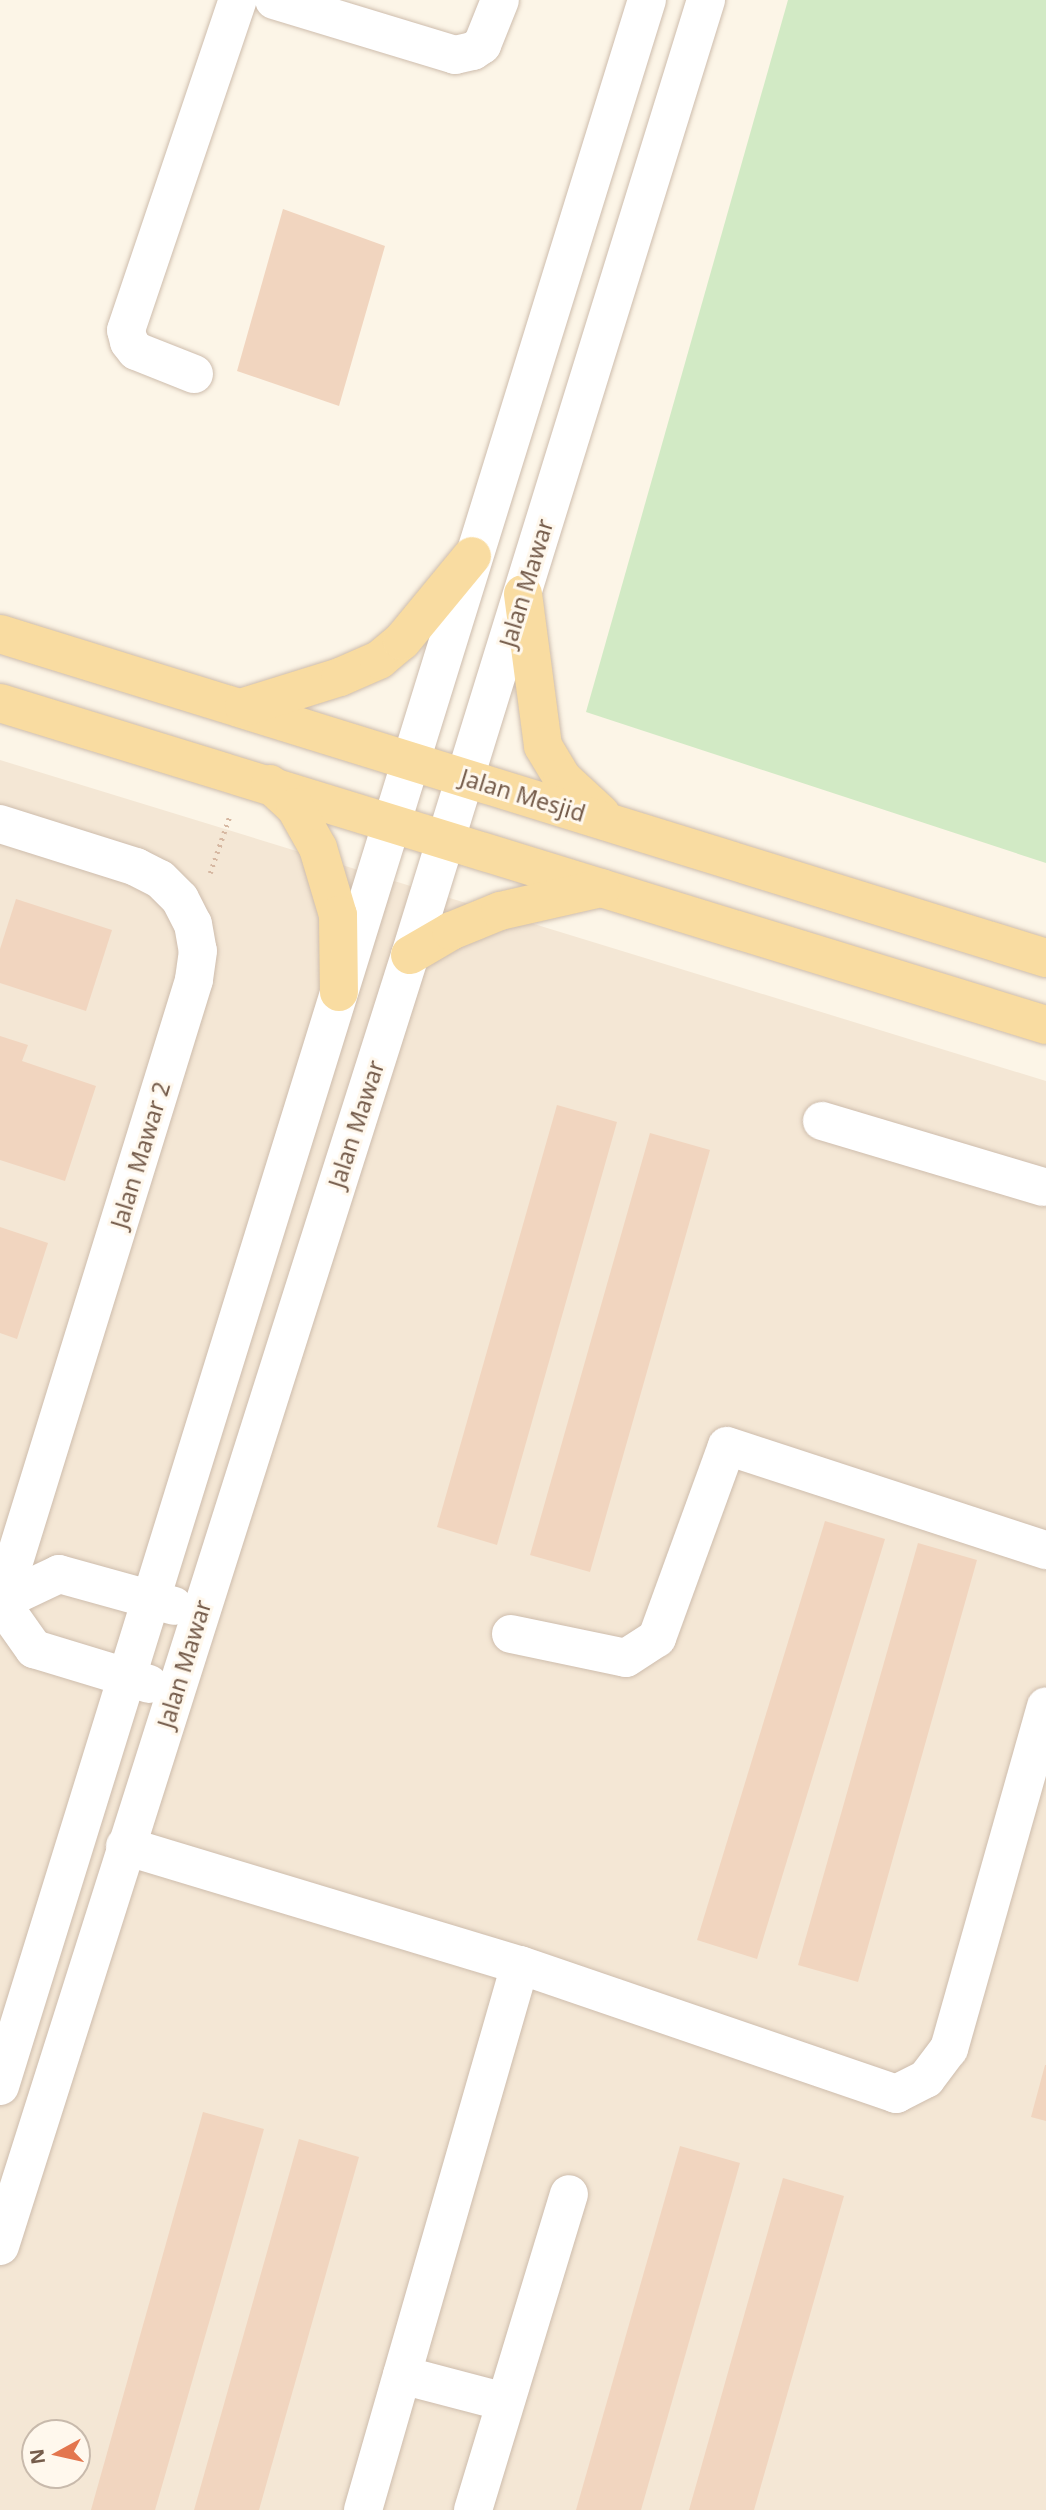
<!DOCTYPE html>
<html>
<head>
<meta charset="utf-8">
<style>
	body { margin:0 }
	#map { position:relative; width:1046px; height:2510px; overflow:hidden; background:#fcf5e7; font-family:"Noto Sans",sans-serif }
	div>[style] { position:absolute }
	.residential>* { inset:0; background:#f4e7d5 }
	.green>* { inset:0; background:#d2eac5 }
	.building>* { inset:0; background:#f1d5bf }
	.path>* { height:4.5px; margin-top:-2.25px; transform-origin:0; background:repeating-linear-gradient(90deg,#d6b8a2 0 2px,transparent 0 7px) }
	.roads { filter:drop-shadow(0 0 2px #cebdad) drop-shadow(0 0 2px #cebdad) }
	.minor>* { height:38px; margin:-19px; padding:0 19px; transform-origin:19px; border-radius:19px; background:#fff }
	.major>* { height:38px; margin:-19px; padding:0 19px; transform-origin:19px; border-radius:19px; background:#f9dca1 }
	span { translate:-50% -50%; white-space:nowrap; text-align:center; line-height:1.15; -webkit-text-stroke:6px #fff8ed; paint-order:stroke }
	.street-label { font-size:23px; color:#755c4b }
	.north { position:absolute; left:21px; top:2419px; width:70px; height:70px; box-sizing:border-box; background:#fff8ed; border:2px solid #c8baac; border-radius:50%; rotate:262deg; font-size:19px; font-weight:700; line-height:28px; text-align:center; color:#755c4b }
	.north::after { content:''; display:block; margin:auto; width:24px; height:32px; background:#e3764e; clip-path:polygon(50% 0,100% 100%,50% 72%,0 100%) }
</style>
</head>
<body>
<div id="map">
	<div class="residential">
		<i style="clip-path:polygon(evenodd,0 760px,1046px 1081px,1046px 2510px,0 2510px,0 760px,35px 2433px,77px 2433px,77px 2475px,35px 2475px,35px 2433px)"></i>
	</div>
	<div class="green">
		<i style="clip-path:polygon(788px 0,1046px 0,1046px 863px,586px 712px)"></i>
	</div>
	<div class="building">
		<i style="clip-path:polygon(283px 209px,385px 246px,339px 406px,237px 371px)"></i>
		<i style="clip-path:polygon(16px 899px,112px 930px,86px 1011px,0 983px,0 949px)"></i>
		<i style="clip-path:polygon(0 1036px,28px 1045px,22px 1061px,96px 1086px,65px 1181px,0 1160px)"></i>
		<i style="clip-path:polygon(557px 1105px,617px 1122px,497px 1545px,437px 1527px)"></i>
		<i style="clip-path:polygon(650px 1133px,710px 1150px,590px 1572px,530px 1555px)"></i>
		<i style="clip-path:polygon(0 1227px,48px 1243px,17px 1339px,0 1333px)"></i>
		<i style="clip-path:polygon(825px 1521px,885px 1539px,757px 1959px,697px 1940px)"></i>
		<i style="clip-path:polygon(918px 1543px,977px 1560px,858px 1982px,798px 1965px)"></i>
		<i style="clip-path:polygon(1045px 2065px,1046px 2065px,1046px 2121px,1031px 2117px)"></i>
		<i style="clip-path:polygon(203px 2112px,264px 2129px,219px 2288px,155px 2510px,91px 2510px)"></i>
		<i style="clip-path:polygon(299px 2139px,359px 2157px,344px 2210px,259px 2510px,194px 2510px)"></i>
		<i style="clip-path:polygon(680px 2146px,740px 2163px,725px 2216px,641px 2510px,576px 2510px)"></i>
		<i style="clip-path:polygon(783px 2178px,844px 2196px,754px 2510px,689px 2510px)"></i>
	</div>
	<div class="path">
		<i style="left:210px;top:873px;width:61px;rotate:-71deg"></i>
	</div>
	<div class="roads">
		<div class="minor">
			<i style="left:274px;top:0;width:189px;rotate:16.9deg"></i>
			<i style="left:455px;top:55px;width:18px;rotate:-13deg"></i>
			<i style="left:473px;top:51px;width:11px;rotate:-34deg"></i>
			<i style="left:482px;top:45px;width:48px;rotate:-68.2deg"></i>
			<i style="left:194px;top:374px;width:62px;rotate:-158.4deg"></i>
			<i style="left:136px;top:351px;width:11px;rotate:-128deg"></i>
			<i style="left:129px;top:342px;width:12px;rotate:-104deg"></i>
			<i style="left:126px;top:330px;width:348px;rotate:-71.3deg"></i>
			<i style="left:0;top:824px;width:143px;rotate:17.5deg"></i>
			<i style="left:136px;top:867px;width:27px;rotate:27deg"></i>
			<i style="left:160px;top:879px;width:28px;rotate:45deg"></i>
			<i style="left:180px;top:899px;width:28px;rotate:63deg"></i>
			<i style="left:193px;top:924px;width:27px;rotate:80deg"></i>
			<i style="left:198px;top:951px;width:29px;rotate:98deg"></i>
			<i style="left:194px;top:980px;width:656px;rotate:107.19deg"></i>
			<i style="left:822px;top:1121px;width:231px;rotate:16.6deg"></i>
			<i style="left:0;top:1601px;width:59px;rotate:54.7deg"></i>
			<i style="left:34px;top:1649px;width:120px;rotate:16.9deg"></i>
			<i style="left:2px;top:1601px;width:63px;rotate:-25.3deg"></i>
			<i style="left:59px;top:1574px;width:119px;rotate:15.5deg"></i>
			<i style="left:511px;top:1634px;width:117px;rotate:11.8deg"></i>
			<i style="left:626px;top:1658px;width:37px;rotate:-33deg"></i>
			<i style="left:657px;top:1638px;width:204px;rotate:-70deg"></i>
			<i style="left:727px;top:1446px;width:336px;rotate:18.1deg"></i>
			<i style="left:125px;top:1846px;width:413px;rotate:16.8deg"></i>
			<i style="left:520px;top:1965px;width:398px;rotate:18.9deg"></i>
			<i style="left:896px;top:2094px;width:34px;rotate:-27deg"></i>
			<i style="left:926px;top:2079px;width:38px;rotate:-53deg"></i>
			<i style="left:949px;top:2049px;width:356px;rotate:-74.2deg"></i>
			<i style="left:0;top:2086px;width:2184px;rotate:-72.77deg"></i>
			<i style="left:0;top:2246px;width:1355px;rotate:-72.38deg"></i>
			<i style="left:410px;top:955px;width:1000px;rotate:-72.78deg"></i>
			<i style="left:402px;top:2375px;width:106px;rotate:14.7deg"></i>
			<i style="left:363px;top:2510px;width:567px;rotate:-73.93deg"></i>
			<i style="left:473px;top:2510px;width:330px;rotate:-73.1deg"></i>
		</div>
		<div class="major">
			<i style="left:523px;top:594px;width:153px;rotate:82.5deg"></i>
			<i style="left:543px;top:746px;width:37px;rotate:59deg"></i>
			<i style="left:562px;top:778px;width:53px;rotate:42.7deg"></i>
			<i style="left:0;top:634px;width:1095px;rotate:17.21deg"></i>
			<i style="left:0;top:703px;width:1094px;rotate:17.11deg"></i>
			<i style="left:244px;top:707px;width:101px;rotate:-17.4deg"></i>
			<i style="left:340px;top:677px;width:43px;rotate:-23.6deg"></i>
			<i style="left:379px;top:660px;width:30px;rotate:-40deg"></i>
			<i style="left:402px;top:641px;width:110px;rotate:-50.5deg"></i>
			<i style="left:270px;top:784px;width:34px;rotate:43deg"></i>
			<i style="left:295px;top:807px;width:47px;rotate:60.7deg"></i>
			<i style="left:318px;top:848px;width:70px;rotate:73.4deg"></i>
			<i style="left:338px;top:915px;width:77px;rotate:89.3deg"></i>
			<i style="left:410px;top:955px;width:48px;rotate:-30.3deg"></i>
			<i style="left:451px;top:931px;width:53px;rotate:-22.2deg"></i>
			<i style="left:500px;top:911px;width:104px;rotate:-12.8deg"></i>
		</div>
	</div>
	<div class="street-label">
		<span style="left:526px;top:583px;rotate:-73deg">Jalan Mawar</span>
		<span style="left:523px;top:795px;rotate:17deg">Jalan Mesjid</span>
		<span style="left:356px;top:1124px;rotate:-72deg">Jalan Mawar</span>
		<span style="left:140px;top:1155px;rotate:-73deg">Jalan Mawar 2</span>
		<span style="left:184px;top:1664px;rotate:-73deg">Jalan Mawar</span>
	</div>
	<div class="north">N</div>
</div>
</body>
</html>
